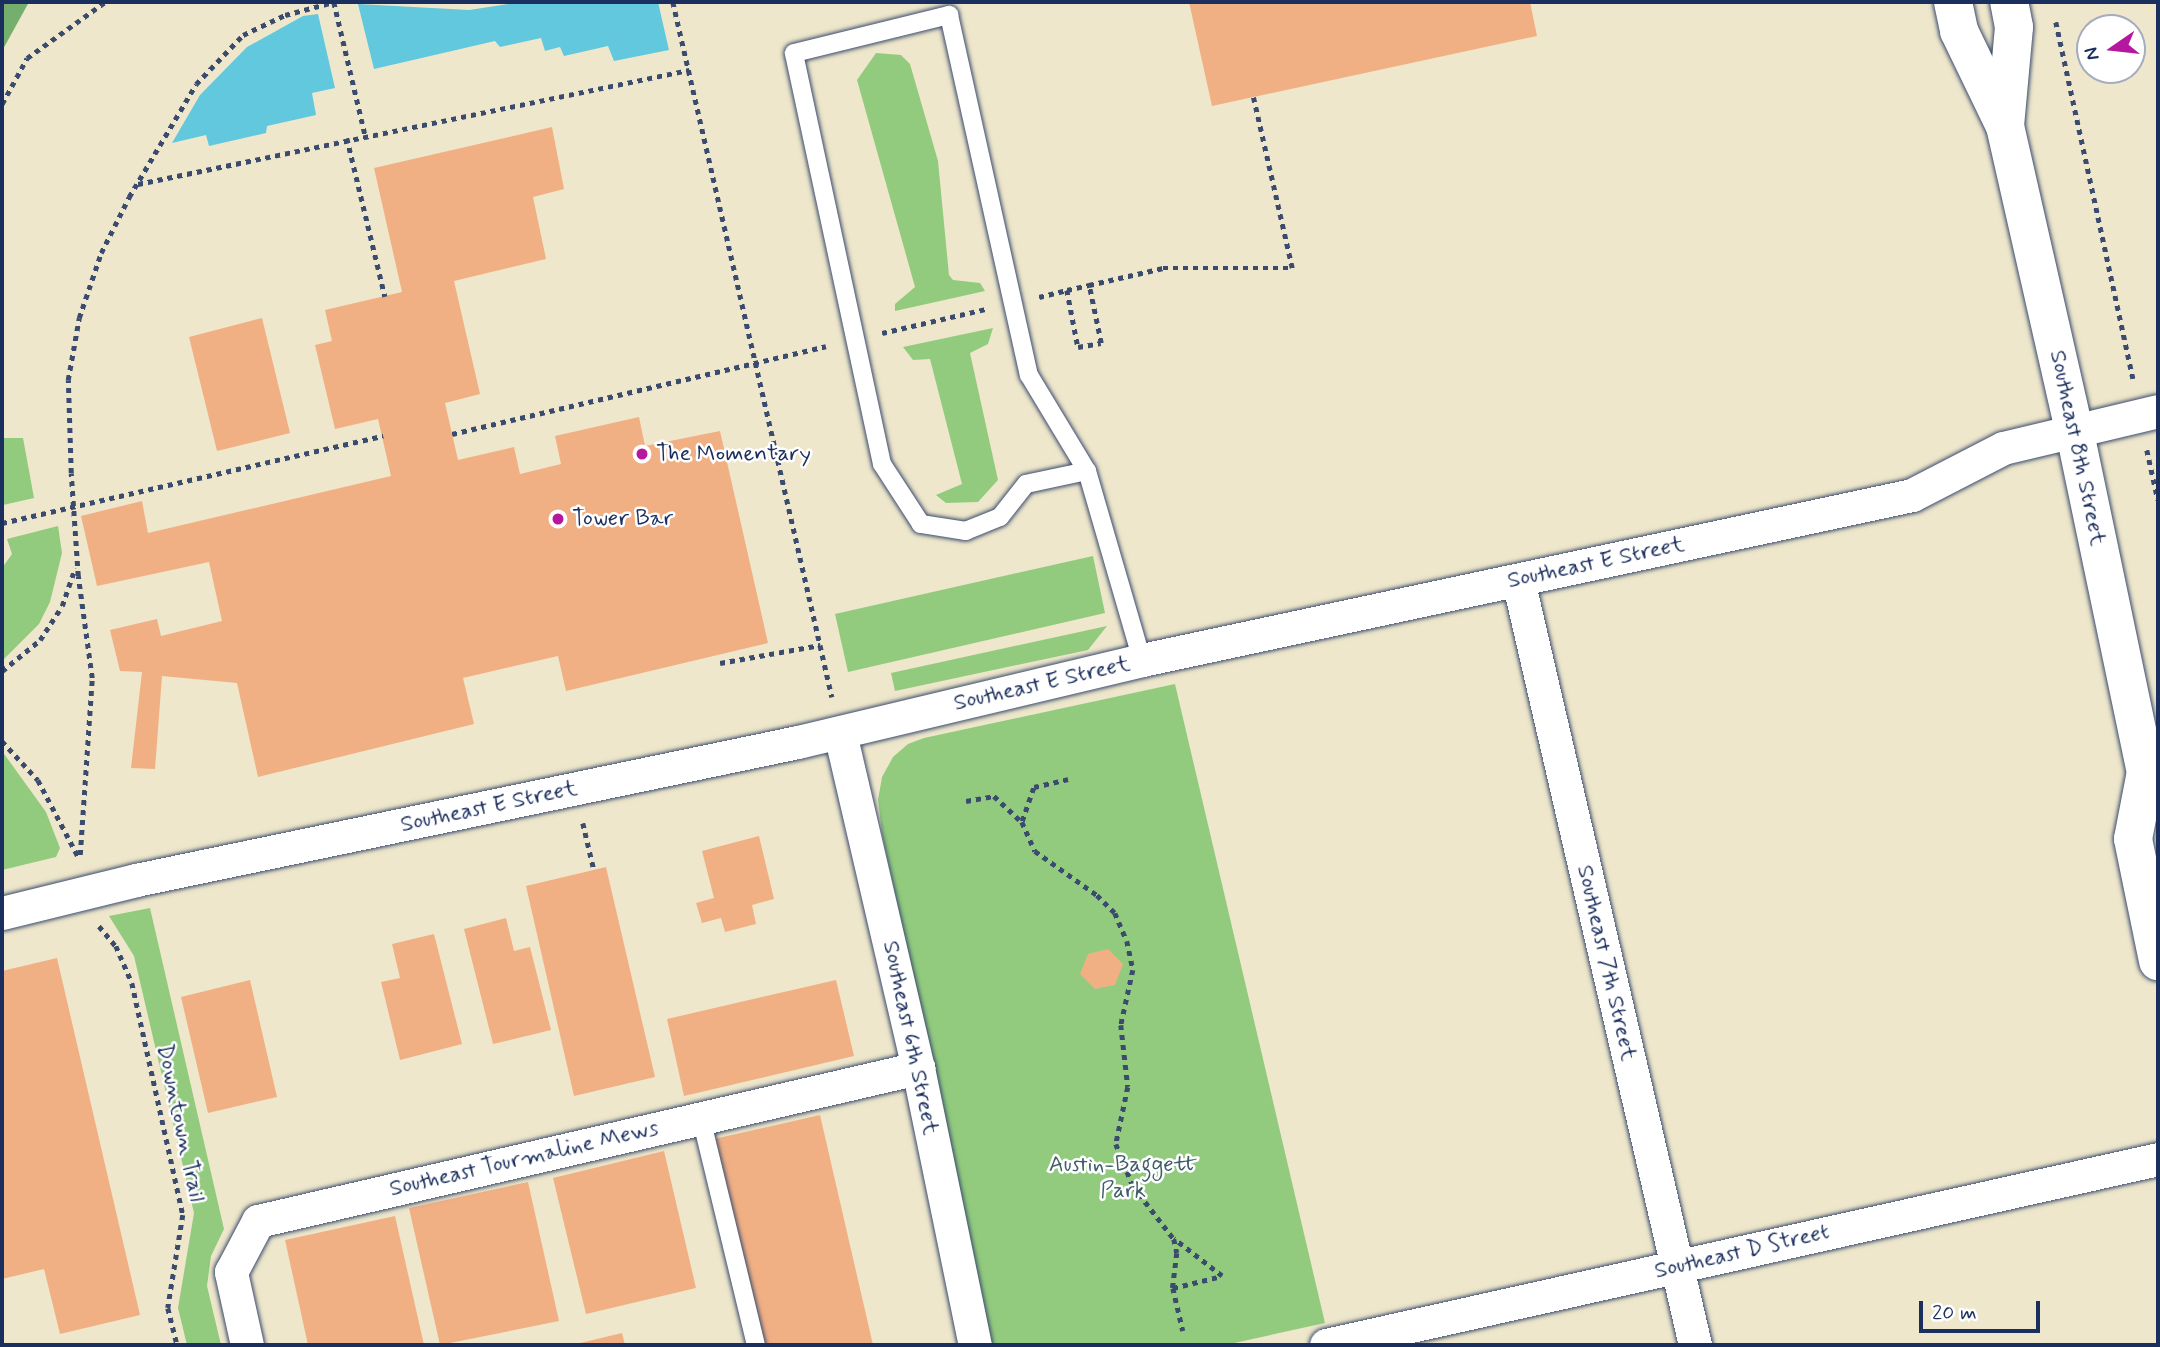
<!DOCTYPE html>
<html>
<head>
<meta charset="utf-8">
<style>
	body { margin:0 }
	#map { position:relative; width:2160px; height:1347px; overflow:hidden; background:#eee7cb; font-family:Mynerve,sans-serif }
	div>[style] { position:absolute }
	.green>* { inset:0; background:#92cb7e }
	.forest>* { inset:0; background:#75af6d }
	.water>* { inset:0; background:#61c8dd }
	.building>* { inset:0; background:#f1b084 }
	.path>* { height:4.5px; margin-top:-2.25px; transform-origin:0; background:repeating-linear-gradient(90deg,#3b4b6e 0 5px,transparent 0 10px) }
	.roads { filter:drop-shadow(0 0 2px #3b4b6e) drop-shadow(0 0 2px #3b4b6e) }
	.lane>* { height:18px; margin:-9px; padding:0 9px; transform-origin:9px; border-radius:9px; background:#fff }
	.street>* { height:33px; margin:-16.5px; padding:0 16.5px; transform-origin:16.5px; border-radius:16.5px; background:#fff }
	.secondary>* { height:38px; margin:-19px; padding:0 19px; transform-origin:19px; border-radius:19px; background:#fff }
	.dots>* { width:19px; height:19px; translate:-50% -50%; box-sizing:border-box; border:4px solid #fff; border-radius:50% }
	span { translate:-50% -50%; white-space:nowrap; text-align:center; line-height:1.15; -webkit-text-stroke:5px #fff; paint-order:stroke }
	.street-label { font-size:23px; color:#1b2f5e }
	.poi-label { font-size:23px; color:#1b2f5e }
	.left { translate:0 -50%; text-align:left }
	.park-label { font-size:23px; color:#3f5e68 }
	.frame { position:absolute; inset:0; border:4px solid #1b2f5e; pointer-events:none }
	.north { position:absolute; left:2076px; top:14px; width:70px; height:70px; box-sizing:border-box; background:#fff; border:2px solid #a4acbf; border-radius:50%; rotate:256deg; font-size:19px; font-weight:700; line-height:28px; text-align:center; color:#1b2f5e }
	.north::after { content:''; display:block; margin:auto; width:24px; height:32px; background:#b5179e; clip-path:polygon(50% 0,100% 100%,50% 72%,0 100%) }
	.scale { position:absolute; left:1919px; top:1301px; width:121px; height:32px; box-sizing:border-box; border:4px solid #1b2f5e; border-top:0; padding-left:9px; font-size:21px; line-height:24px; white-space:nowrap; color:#1b2f5e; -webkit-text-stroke:5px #fff; paint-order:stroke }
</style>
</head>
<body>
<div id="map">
	<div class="green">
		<i style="clip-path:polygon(876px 53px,901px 55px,910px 64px,938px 161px,949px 275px,953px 280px,980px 283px,985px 291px,895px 311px,895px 304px,915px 287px,857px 80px)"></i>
		<i style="clip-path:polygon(993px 328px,988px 344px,970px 353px,998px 480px,978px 502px,946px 503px,936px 495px,962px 484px,930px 359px,913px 360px,903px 347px)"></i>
		<i style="clip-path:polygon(2px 438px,23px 438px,34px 498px,3px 505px)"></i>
		<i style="clip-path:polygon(58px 526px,62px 553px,50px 602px,39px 624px,2px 661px,2px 568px,12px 554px,7px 539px)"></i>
		<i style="clip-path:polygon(1093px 556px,1105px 613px,848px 672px,835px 614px)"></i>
		<i style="clip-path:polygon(1107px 626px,1088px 650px,895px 691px,891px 673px)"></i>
		<i style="clip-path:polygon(1175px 684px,1325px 1323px,1225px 1345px,992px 1345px,882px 833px,878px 800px,882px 777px,893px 757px,908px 744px,924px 738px)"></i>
		<i style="clip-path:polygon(2px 751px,46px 812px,60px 848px,56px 857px,2px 870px)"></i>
		<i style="clip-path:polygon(150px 908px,224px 1229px,211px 1256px,207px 1286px,221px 1345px,187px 1345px,178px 1308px,194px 1213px,134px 956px,109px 916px)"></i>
	</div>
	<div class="forest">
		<i style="clip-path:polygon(2px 2px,29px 2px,2px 51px)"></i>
	</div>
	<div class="water">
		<i style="clip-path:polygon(522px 2px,658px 2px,669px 50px,614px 61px,608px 46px,564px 56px,560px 47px,545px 51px,541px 38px,500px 47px,495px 41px,374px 69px,358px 4px,469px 10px)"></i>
		<i style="clip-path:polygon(318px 14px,335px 88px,312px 93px,316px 115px,267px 126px,266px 133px,209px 146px,206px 135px,172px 143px,200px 95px,247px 47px,303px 16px)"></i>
	</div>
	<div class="building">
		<i style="clip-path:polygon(1189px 2px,1530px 2px,1537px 36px,1212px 106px)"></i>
		<i style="clip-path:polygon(552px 127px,564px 189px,533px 197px,546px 259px,454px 281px,480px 394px,445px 403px,458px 460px,514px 447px,520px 474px,561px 464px,555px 436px,639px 417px,645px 446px,720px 431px,768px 643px,566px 691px,558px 656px,463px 678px,474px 724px,258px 777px,237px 683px,162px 676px,155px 769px,131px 768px,142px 672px,120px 671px,110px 630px,157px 619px,161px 636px,222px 621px,209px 562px,97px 586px,81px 516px,142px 501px,148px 533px,391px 476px,378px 419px,335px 429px,315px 345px,332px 341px,325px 310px,402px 292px,374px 168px)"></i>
		<i style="clip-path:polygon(262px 318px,290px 433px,217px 451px,189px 337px)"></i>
		<i style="clip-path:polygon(759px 836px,774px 899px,752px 905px,756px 924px,725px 932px,721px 918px,702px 923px,696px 903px,714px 898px,702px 851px)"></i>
		<i style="clip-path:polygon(606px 867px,655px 1077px,574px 1096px,526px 886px)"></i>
		<i style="clip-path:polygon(506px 918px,514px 951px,530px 947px,551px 1030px,493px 1044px,464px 929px)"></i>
		<i style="clip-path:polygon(434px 934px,462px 1044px,400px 1060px,381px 982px,400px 978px,392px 944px)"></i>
		<i style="clip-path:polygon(1108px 949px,1123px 964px,1115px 985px,1095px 989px,1080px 974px,1088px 954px)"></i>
		<i style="clip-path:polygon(57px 958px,140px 1315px,60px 1334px,44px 1269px,2px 1279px,2px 971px)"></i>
		<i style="clip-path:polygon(250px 980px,277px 1097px,208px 1113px,181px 997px)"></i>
		<i style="clip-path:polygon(836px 980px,854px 1056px,684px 1096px,667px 1019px)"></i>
		<i style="clip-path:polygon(820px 1115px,873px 1345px,761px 1345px,714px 1139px)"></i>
		<i style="clip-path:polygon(664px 1151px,696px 1288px,586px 1314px,553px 1178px)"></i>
		<i style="clip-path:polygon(528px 1182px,559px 1321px,440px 1345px,409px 1208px)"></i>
		<i style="clip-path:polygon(395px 1216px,424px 1345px,308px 1345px,285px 1240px)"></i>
		<i style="clip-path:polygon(622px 1333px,625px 1345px,576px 1345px,576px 1344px)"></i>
	</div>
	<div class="path">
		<i style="left:334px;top:2px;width:136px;rotate:76.8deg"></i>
		<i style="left:673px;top:2px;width:713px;rotate:77.11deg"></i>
		<i style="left:2056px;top:22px;width:365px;rotate:77.8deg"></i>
		<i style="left:2px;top:104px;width:52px;rotate:-61.5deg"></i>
		<i style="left:27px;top:58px;width:96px;rotate:-35.7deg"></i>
		<i style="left:347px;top:138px;width:163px;rotate:76.5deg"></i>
		<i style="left:138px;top:184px;width:563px;rotate:-11.69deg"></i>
		<i style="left:1067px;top:290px;width:23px;rotate:-13deg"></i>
		<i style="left:1039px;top:297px;width:29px;rotate:-14deg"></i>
		<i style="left:1067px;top:290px;width:58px;rotate:79.1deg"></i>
		<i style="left:1078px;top:347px;width:23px;rotate:-10deg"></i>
		<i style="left:1101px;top:343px;width:59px;rotate:-101.7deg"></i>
		<i style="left:1089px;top:285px;width:76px;rotate:-12.9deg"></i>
		<i style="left:1163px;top:268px;width:129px"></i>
		<i style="left:1292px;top:268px;width:175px;rotate:-102.8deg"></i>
		<i style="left:882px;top:333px;width:107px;rotate:-13deg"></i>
		<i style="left:452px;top:434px;width:384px;rotate:-13.2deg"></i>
		<i style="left:2147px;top:450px;width:51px;rotate:77.6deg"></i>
		<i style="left:2px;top:523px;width:391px;rotate:-12.9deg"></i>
		<i style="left:720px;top:663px;width:102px;rotate:-10.2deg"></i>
		<i style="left:2px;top:671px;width:49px;rotate:-39.2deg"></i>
		<i style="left:40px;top:640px;width:40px;rotate:-57.1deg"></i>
		<i style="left:62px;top:606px;width:40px;rotate:-71.1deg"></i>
		<i style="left:2px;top:741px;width:53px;rotate:47.3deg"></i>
		<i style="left:38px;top:780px;width:88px;rotate:62.3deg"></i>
		<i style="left:966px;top:801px;width:28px;rotate:-10deg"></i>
		<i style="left:994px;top:796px;width:38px;rotate:43deg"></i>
		<i style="left:1022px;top:822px;width:32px;rotate:66deg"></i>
		<i style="left:1035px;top:851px;width:76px;rotate:35.4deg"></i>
		<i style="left:1097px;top:895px;width:25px;rotate:45deg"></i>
		<i style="left:1115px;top:913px;width:30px;rotate:67deg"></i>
		<i style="left:1127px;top:941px;width:30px;rotate:78deg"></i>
		<i style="left:1133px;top:970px;width:56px;rotate:102.3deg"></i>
		<i style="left:1121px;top:1025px;width:62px;rotate:83.6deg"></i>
		<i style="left:1128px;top:1087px;width:58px;rotate:101.9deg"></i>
		<i style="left:1116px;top:1144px;width:45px;rotate:68deg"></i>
		<i style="left:1133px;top:1186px;width:67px;rotate:52.3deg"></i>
		<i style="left:1174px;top:1239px;width:14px;rotate:78deg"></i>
		<i style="left:1177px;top:1253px;width:35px;rotate:97deg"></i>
		<i style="left:1173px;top:1288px;width:44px;rotate:76.9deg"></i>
		<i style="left:1022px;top:821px;width:36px;rotate:-71deg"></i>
		<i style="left:1034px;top:787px;width:35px;rotate:-13deg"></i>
		<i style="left:583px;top:823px;width:48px;rotate:76.8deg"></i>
		<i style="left:80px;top:855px;width:177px;rotate:-86.1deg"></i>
		<i style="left:92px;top:678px;width:103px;rotate:-97.8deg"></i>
		<i style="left:78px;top:576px;width:103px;rotate:-93.9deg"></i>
		<i style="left:71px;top:473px;width:93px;rotate:-91.8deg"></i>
		<i style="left:68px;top:380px;width:63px;rotate:-79.9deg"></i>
		<i style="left:79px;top:318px;width:69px;rotate:-71.3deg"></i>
		<i style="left:101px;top:253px;width:63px;rotate:-63.4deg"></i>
		<i style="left:129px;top:197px;width:131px;rotate:-59.3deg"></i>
		<i style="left:196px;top:84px;width:68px;rotate:-46.2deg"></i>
		<i style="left:243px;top:35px;width:47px;rotate:-25.5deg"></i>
		<i style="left:285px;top:15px;width:51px;rotate:-14.9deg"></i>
		<i style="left:99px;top:926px;width:26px;rotate:50deg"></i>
		<i style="left:116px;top:946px;width:40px;rotate:66.6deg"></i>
		<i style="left:132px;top:983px;width:238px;rotate:77.6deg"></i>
		<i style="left:183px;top:1215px;width:94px;rotate:99.2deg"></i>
		<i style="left:168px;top:1308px;width:38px;rotate:76deg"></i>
		<i style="left:1173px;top:1288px;width:50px;rotate:-13.8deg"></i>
		<i style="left:1222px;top:1276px;width:61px;rotate:-142.4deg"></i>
	</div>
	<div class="roads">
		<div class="lane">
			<i style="left:1087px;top:471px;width:62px;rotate:168deg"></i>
			<i style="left:1026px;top:484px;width:42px;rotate:128.2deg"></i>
			<i style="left:1000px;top:517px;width:37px;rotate:158deg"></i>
			<i style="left:966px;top:531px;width:46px;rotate:-171.2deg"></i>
			<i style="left:921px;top:524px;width:72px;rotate:-123deg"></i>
			<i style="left:882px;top:464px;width:420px;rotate:-102.1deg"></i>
			<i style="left:794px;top:53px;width:160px;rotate:-13.8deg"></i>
			<i style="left:949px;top:15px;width:369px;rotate:77.5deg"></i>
			<i style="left:1029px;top:375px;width:112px;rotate:58.9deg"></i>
			<i style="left:1087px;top:471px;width:197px;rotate:73.8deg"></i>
			<i style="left:701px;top:1118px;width:234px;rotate:76.4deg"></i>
		</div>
		<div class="street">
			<i style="left:1518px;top:580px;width:785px;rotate:76.97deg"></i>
			<i style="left:840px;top:733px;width:344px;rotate:76.9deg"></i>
			<i style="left:918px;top:1068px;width:283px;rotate:78.4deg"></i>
			<i style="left:2px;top:913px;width:138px;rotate:-13.8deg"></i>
			<i style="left:136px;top:880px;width:676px;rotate:-11.78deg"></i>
			<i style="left:798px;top:742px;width:354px;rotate:-13.4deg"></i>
			<i style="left:1142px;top:660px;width:787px;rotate:-12.09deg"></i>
			<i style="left:1912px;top:495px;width:102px;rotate:-27.3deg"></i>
			<i style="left:2003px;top:448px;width:159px;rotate:-13.4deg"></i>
			<i style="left:247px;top:1345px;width:75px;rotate:-102.4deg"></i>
			<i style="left:231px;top:1272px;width:58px;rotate:-62.1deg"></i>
			<i style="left:258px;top:1221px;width:678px;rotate:-13.05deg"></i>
			<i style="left:1326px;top:1345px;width:853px;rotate:-12.6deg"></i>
		</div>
		<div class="secondary">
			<i style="left:1953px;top:2px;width:30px;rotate:78deg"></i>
			<i style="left:1959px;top:31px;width:106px;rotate:64.2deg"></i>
			<i style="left:2005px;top:126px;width:315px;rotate:77.2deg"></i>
			<i style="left:2075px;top:433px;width:346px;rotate:78.2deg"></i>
			<i style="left:2146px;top:772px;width:68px;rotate:101deg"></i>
			<i style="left:2133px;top:839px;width:125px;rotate:78.4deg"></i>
			<i style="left:2005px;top:126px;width:99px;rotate:-84.8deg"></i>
			<i style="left:2014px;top:27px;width:25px;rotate:-101deg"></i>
		</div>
	</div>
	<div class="dots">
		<i style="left:642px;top:454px;background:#b5179e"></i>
		<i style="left:558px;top:519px;background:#b5179e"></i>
	</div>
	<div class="street-label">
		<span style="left:2077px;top:448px;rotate:78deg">Southeast 8th Street</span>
		<span style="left:1596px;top:563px;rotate:-12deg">Southeast E Street</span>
		<span style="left:1042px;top:684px;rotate:-13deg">Southeast E Street</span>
		<span style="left:489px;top:807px;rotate:-12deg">Southeast E Street</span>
		<span style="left:1606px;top:963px;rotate:77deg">Southeast 7th Street</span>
		<span style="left:910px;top:1038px;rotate:78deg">Southeast 6th Street</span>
		<span style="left:180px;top:1123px;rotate:78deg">Downtown Trail</span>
		<span style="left:524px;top:1159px;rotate:-13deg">Southeast Tourmaline Mews</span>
		<span style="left:1742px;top:1252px;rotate:-13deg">Southeast D Street</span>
	</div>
	<div class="poi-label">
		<span class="left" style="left:656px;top:454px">The Momentary</span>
		<span class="left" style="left:572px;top:519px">Tower Bar</span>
	</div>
	<div class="park-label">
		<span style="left:1123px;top:1178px">Austin-Baggett<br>Park</span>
	</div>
	<div class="frame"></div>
	<div class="north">N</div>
	<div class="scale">20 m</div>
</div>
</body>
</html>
